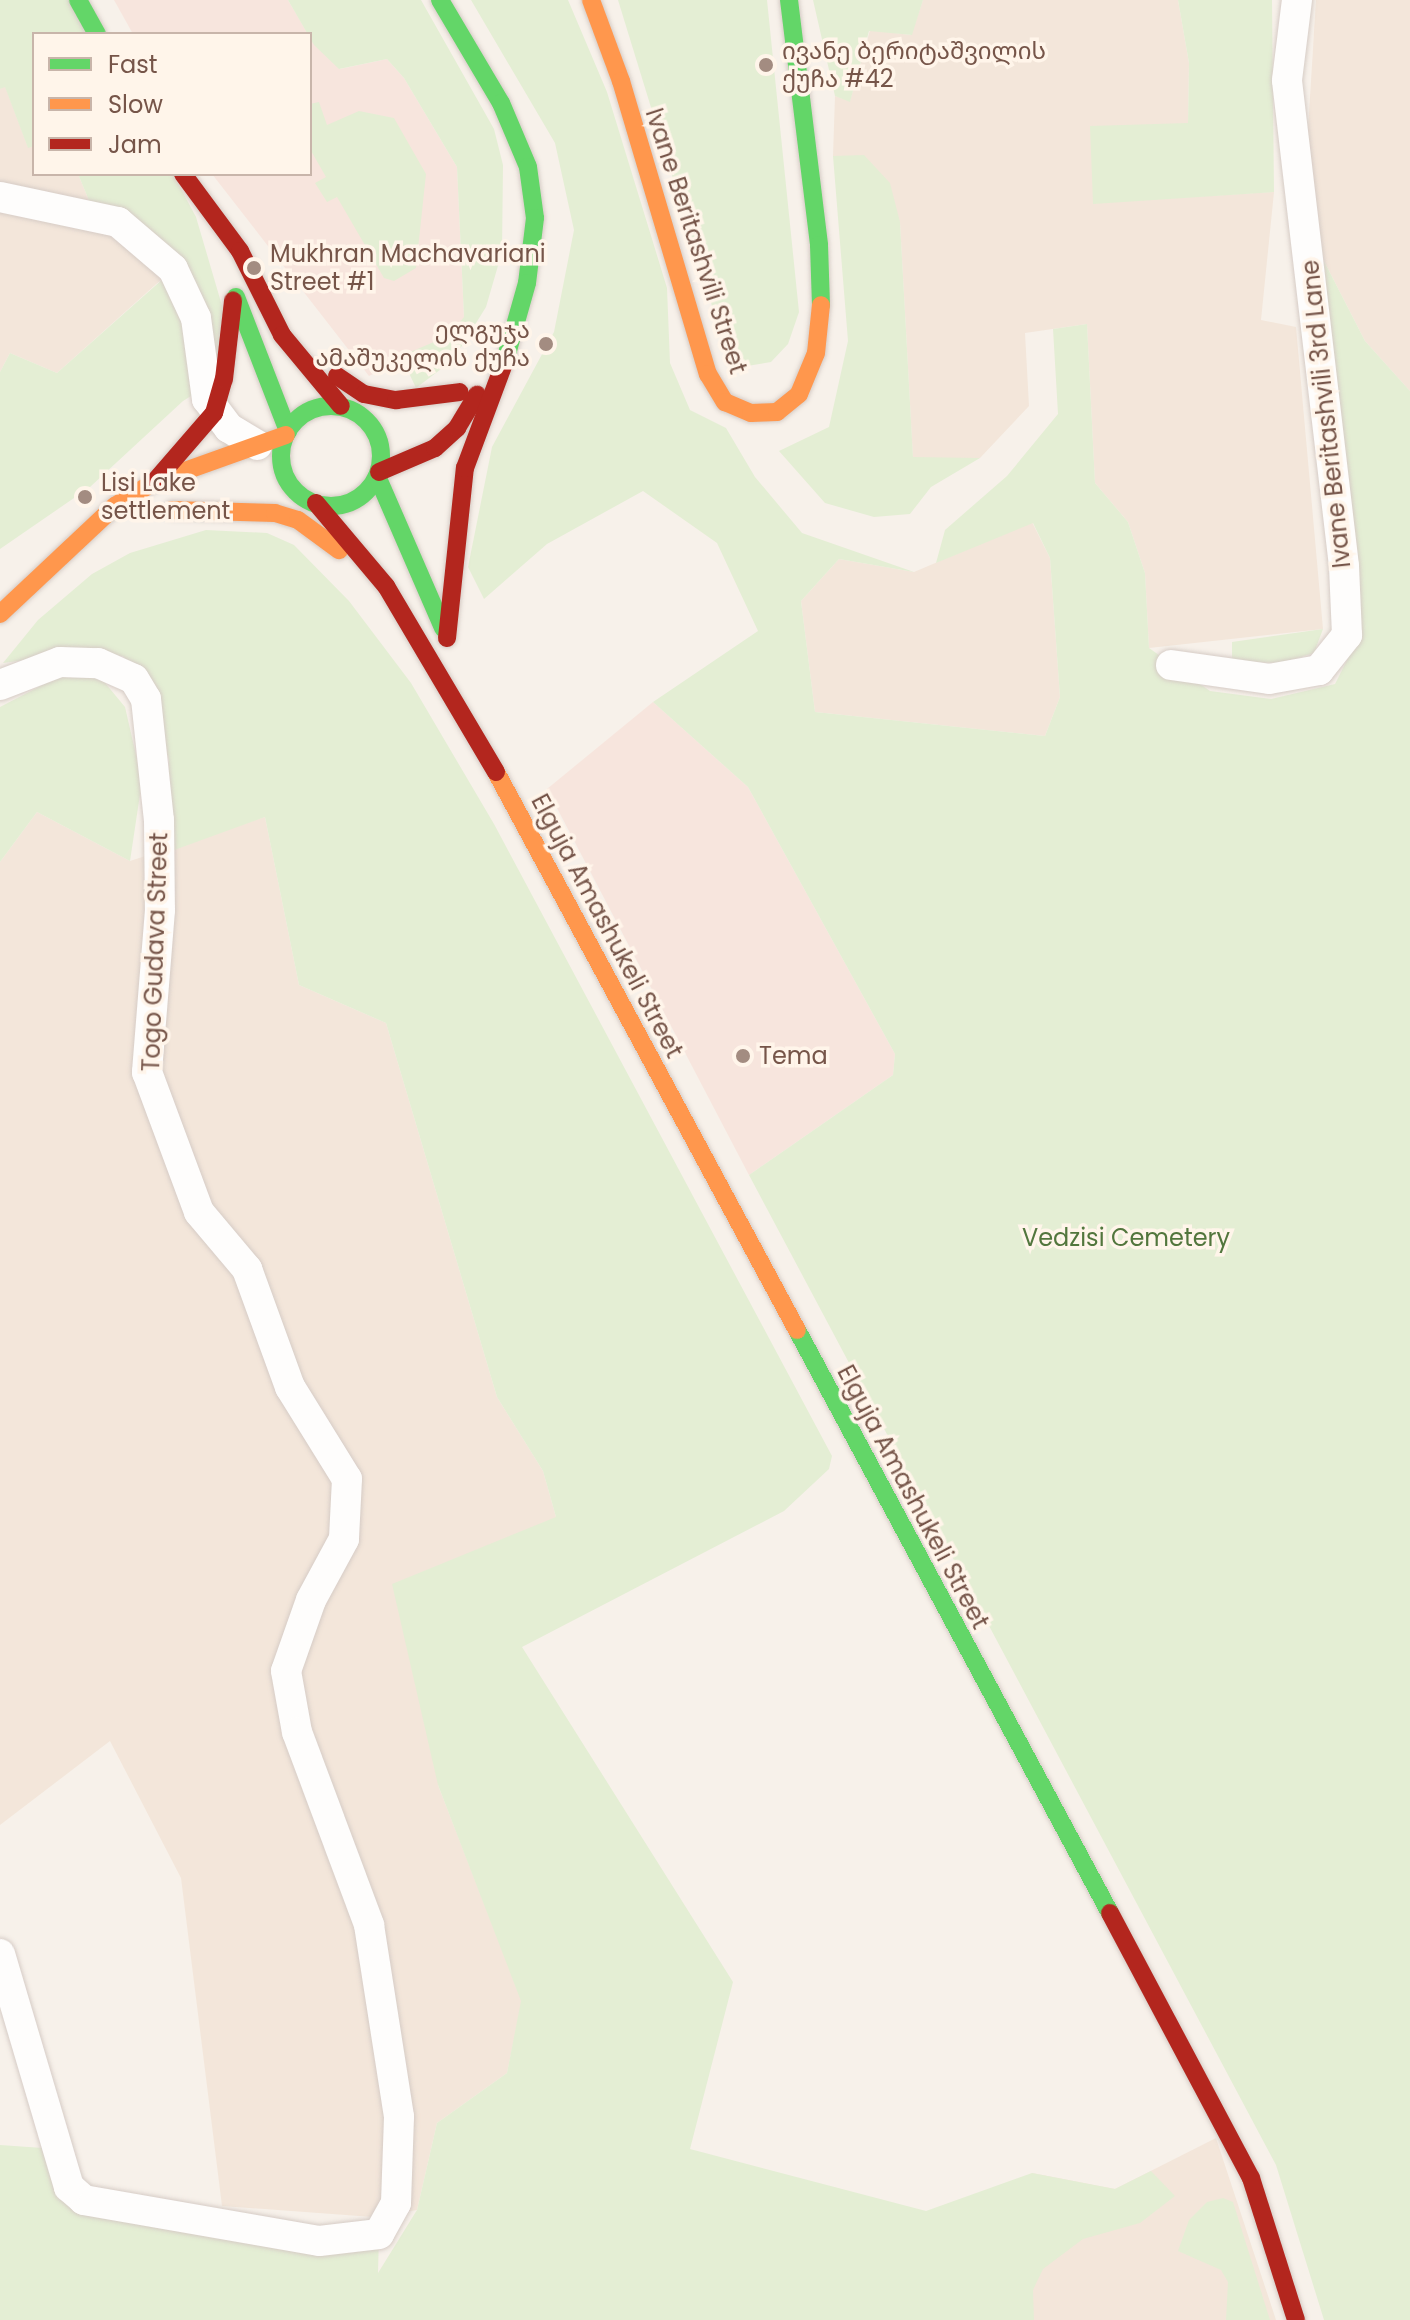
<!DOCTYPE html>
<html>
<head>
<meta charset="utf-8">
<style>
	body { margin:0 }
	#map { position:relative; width:1410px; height:2320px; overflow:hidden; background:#f7f1ea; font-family:Poppins,"Noto Sans Georgian",sans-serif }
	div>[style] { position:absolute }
	.residential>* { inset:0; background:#f3e6da }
	.commercial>* { inset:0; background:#f7e5dd }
	.green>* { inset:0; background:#e4eed4 }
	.roads { filter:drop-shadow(0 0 2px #d6ccc6) drop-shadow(0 0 2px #d6ccc6) }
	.street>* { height:30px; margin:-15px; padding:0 15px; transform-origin:15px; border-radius:15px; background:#fefdfc }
	.fast>* { height:18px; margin:-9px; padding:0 9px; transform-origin:9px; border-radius:9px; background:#63d668 }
	.fast>.ring { margin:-9px; padding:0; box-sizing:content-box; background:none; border:18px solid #63d668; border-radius:50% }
	.slow>* { height:18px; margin:-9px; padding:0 9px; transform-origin:9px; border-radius:9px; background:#ff974d }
	.jam>* { height:18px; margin:-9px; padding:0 9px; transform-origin:9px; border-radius:9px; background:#b3261e }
	.dots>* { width:22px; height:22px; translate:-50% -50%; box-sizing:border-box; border:4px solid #fff5ea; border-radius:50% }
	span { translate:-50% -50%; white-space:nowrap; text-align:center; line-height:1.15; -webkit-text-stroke:7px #fff5ea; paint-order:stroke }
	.poi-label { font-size:24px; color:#765549 }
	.left { translate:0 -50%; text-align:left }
	.right { translate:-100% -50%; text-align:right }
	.street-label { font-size:24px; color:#765549 }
	.park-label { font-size:24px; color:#52763d }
	.legend { position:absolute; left:32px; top:32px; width:280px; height:144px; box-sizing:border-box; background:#fff5ea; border:2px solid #c8b5aa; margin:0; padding:10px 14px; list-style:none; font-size:24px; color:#765549 }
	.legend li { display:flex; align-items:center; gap:16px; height:40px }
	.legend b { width:40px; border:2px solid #c8b5aa }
</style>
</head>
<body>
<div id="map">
	<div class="residential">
		<i style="clip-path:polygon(923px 0,1178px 0,1189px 63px,1188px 123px,1093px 203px,1274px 192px,1261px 320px,1296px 327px,1323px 629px,1149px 648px,1145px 573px,1128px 522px,1095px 483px,1087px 324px,1025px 333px,1029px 406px,980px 458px,913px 458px,900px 222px,833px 156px,835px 96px,850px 101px,870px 30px,911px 35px)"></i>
		<i style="clip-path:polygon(1316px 0,1410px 0,1410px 391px,1365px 341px,1324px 261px,1307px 146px)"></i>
		<i style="clip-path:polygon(5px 86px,28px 147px,34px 146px,34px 174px,78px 174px,95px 215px,173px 269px,57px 373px,10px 353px,0 372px,0 89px)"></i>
		<i style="clip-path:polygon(1032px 522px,1050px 558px,1060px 697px,1045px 736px,815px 712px,801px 601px,839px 559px,914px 572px)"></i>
		<i style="clip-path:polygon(37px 812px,130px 861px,265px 817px,299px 985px,386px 1023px,497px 1397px,543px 1471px,556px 1517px,438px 1785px,522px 2001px,507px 2073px,437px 2123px,417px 2210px,373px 2217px,222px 2206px,181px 1878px,110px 1741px,0 1825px,0 862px)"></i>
		<i style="clip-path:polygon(1216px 2138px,1276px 2320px,980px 2320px,1032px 2173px,1115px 2189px)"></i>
	</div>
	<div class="commercial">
		<i style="clip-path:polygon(114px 0,288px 0,308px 34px,133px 34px)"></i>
		<i style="clip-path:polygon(310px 38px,340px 69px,387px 59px,404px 78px,457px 167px,464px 318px,448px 336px,369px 376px,212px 174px,310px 174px)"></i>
		<i style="clip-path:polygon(653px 702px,748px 787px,895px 1054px,893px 1075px,749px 1175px,547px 789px)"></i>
	</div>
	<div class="green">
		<i style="clip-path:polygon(0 0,78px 0,96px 34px,34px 34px,34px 146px,28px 148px,5px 87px,0 89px)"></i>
		<i style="clip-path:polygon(288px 0,421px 0,494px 129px,503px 165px,502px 252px,486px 307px,453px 360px,416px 388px,401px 356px,448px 336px,464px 317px,457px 167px,404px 78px,387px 59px,339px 69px,314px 45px)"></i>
		<i style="clip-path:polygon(471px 0,568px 0,607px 92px,667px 288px,670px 363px,690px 410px,726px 428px,755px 477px,802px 533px,914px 572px,839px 559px,801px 601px,815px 712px,1045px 736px,1060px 697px,1050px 558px,1033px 523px,936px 563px,945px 530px,1007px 476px,1058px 414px,1053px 329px,1087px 324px,1095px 483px,1128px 522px,1145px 573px,1149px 648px,1210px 691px,1271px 699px,1335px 684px,1350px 654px,1354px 597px,1324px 261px,1365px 341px,1410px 391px,1410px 2320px,1324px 2320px,1276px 2165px,749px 1175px,893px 1075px,895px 1054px,748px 787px,653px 702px,758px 631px,717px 543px,643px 491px,547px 544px,484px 599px,468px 567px,492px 447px,554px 332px,574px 230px,555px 143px)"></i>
		<i style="clip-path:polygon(618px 0,767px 0,799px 312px,788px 344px,771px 362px,747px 366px,728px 358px)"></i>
		<i style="clip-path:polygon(813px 0,923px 0,912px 35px,869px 31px,850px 102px,835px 96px)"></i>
		<i style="clip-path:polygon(1178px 0,1272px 0,1274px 192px,1093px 204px,1090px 126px,1188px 123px,1189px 63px)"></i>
		<i style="clip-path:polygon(319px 102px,327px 125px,359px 111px,394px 118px,426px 174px,416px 268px,394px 281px,384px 278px,337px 197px,327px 202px,315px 183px,326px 177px,310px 149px,310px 104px)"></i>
		<i style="clip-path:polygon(864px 155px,890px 183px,900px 222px,913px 457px,980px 458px,931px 487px,910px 514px,874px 517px,825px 503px,779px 451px,829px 427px,848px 341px,833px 156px)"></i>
		<i style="clip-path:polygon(78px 174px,173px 174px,196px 217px,223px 309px,217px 380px,183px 401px,90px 487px,0 549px,0 372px,10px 353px,57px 373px,173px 270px,95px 215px)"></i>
		<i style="clip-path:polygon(206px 530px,267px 533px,294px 545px,349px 601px,411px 683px,494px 824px,832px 1456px,829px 1469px,784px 1511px,522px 1647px,733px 1982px,690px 2149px,926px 2211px,1032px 2173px,1115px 2189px,1151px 2171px,1175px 2196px,1140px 2223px,1083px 2239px,1043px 2269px,1033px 2290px,1034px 2320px,0 2320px,0 2145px,57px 2149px,84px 2200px,379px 2234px,378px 2273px,417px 2210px,437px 2123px,507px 2073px,521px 2001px,438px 1785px,392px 1584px,556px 1517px,543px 1471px,497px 1397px,386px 1023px,299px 985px,265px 817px,166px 853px,169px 760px,150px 687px,123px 656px,61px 655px,3px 663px,38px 620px,92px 574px,130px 553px)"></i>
		<i style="clip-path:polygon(1323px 629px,1314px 653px,1281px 663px,1232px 661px,1232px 642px)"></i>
		<i style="clip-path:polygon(58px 677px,101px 678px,125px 707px,142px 781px,130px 861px,37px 812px,0 862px,0 707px)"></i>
		<i style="clip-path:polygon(1223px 2198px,1233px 2202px,1270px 2320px,1226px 2320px,1228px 2282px,1221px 2270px,1178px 2251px,1189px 2220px,1207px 2202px)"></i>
	</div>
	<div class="roads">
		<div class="street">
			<i style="left:0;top:197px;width:121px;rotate:12deg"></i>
			<i style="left:118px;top:222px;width:72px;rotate:40.5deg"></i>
			<i style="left:173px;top:269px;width:54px;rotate:64.9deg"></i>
			<i style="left:196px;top:318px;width:82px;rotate:82.3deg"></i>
			<i style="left:207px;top:399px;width:36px;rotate:53deg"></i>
			<i style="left:229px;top:428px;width:33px;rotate:31deg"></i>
			<i style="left:1171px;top:665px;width:99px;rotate:8.1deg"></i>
			<i style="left:1269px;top:679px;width:51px;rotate:-10.2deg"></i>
			<i style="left:1319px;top:670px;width:45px;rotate:-51.3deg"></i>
			<i style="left:1347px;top:635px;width:69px;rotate:-92.5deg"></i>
			<i style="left:1344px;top:566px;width:489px;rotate:-96.7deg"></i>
			<i style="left:1287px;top:80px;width:81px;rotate:-82.9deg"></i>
			<i style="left:0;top:685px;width:64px;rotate:-21deg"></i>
			<i style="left:60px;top:662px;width:38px;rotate:2deg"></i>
			<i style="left:98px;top:663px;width:39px;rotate:24deg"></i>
			<i style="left:134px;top:679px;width:23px;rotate:59deg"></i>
			<i style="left:146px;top:699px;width:122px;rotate:83.9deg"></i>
			<i style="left:159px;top:820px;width:90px;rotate:89.4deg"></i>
			<i style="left:160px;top:910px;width:163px;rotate:94.6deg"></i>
			<i style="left:147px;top:1072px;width:149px;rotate:69.6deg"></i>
			<i style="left:199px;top:1212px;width:75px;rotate:49.9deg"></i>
			<i style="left:247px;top:1269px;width:126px;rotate:70deg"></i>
			<i style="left:290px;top:1387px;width:108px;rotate:58.2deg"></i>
			<i style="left:347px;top:1479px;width:60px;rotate:92.9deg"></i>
			<i style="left:344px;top:1539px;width:69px;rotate:118.4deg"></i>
			<i style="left:311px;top:1600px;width:75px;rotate:109.4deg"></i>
			<i style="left:286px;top:1671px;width:62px;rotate:79.8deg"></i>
			<i style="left:297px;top:1732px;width:206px;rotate:69.5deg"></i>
			<i style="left:369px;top:1925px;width:194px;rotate:81.1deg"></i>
			<i style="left:399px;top:2117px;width:86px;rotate:92deg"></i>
			<i style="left:396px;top:2203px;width:35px;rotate:119deg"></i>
			<i style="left:379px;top:2234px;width:60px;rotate:173.3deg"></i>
			<i style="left:319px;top:2241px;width:239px;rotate:-170.1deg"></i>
			<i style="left:84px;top:2200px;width:20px;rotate:-139deg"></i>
			<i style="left:69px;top:2187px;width:243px;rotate:-106.5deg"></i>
		</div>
		<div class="fast">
			<i style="left:78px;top:0;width:39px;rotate:61deg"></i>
			<i style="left:440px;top:0;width:120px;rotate:59.4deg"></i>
			<i style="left:501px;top:103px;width:69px;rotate:67.1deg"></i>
			<i style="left:528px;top:167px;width:51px;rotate:82.2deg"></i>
			<i style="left:535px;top:218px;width:65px;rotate:97deg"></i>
			<i style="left:527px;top:283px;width:81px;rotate:105.8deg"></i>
			<i style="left:789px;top:0;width:247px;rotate:83deg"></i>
			<i style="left:819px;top:245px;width:60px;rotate:88.1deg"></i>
			<i style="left:236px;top:297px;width:144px;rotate:68.8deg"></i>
			<i class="ring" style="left:281px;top:406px;width:82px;height:82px"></i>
			<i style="left:377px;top:476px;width:166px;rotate:66.5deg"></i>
			<i style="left:797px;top:1330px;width:662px;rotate:61.77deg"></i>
		</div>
		<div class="slow">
			<i style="left:591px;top:0;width:86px;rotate:69.7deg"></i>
			<i style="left:621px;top:81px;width:306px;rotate:73.5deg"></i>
			<i style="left:708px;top:374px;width:33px;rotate:59deg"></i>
			<i style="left:725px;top:402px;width:28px;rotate:23deg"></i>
			<i style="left:751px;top:413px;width:26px;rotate:-2deg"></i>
			<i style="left:777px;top:412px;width:28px;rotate:-39deg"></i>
			<i style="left:799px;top:394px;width:44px;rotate:-67.5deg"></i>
			<i style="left:816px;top:353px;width:48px;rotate:-84.1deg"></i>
			<i style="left:172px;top:510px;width:103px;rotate:1.7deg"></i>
			<i style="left:275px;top:513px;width:24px;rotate:17deg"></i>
			<i style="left:298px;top:520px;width:51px;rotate:36.2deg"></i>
			<i style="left:0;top:614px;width:158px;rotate:-43.2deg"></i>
			<i style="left:115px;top:506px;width:46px;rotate:-31.6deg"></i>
			<i style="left:154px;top:482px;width:140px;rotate:-19.6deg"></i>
			<i style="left:496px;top:772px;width:634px;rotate:61.66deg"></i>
		</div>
		<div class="jam">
			<i style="left:183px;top:174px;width:96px;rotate:53.5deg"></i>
			<i style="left:240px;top:251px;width:94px;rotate:63.4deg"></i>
			<i style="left:282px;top:335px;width:92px;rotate:50.3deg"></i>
			<i style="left:337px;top:376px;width:32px;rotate:34deg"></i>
			<i style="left:364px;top:394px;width:33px;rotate:11deg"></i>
			<i style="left:396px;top:400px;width:64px;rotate:-7.1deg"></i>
			<i style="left:379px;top:472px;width:61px;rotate:-23.2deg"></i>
			<i style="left:435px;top:448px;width:30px;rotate:-42deg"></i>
			<i style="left:457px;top:428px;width:39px;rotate:-59deg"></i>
			<i style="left:156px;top:480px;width:89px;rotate:-49.1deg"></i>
			<i style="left:214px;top:413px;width:35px;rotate:-74deg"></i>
			<i style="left:224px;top:379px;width:79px;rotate:-83.4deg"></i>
			<i style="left:316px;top:503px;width:109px;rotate:49.9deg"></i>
			<i style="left:386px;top:586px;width:216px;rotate:59.4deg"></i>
			<i style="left:447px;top:638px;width:171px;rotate:-84deg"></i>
			<i style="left:465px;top:468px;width:114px;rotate:-69.5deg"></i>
			<i style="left:1110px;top:1913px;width:300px;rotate:62deg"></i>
			<i style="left:1251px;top:2178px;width:149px;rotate:72.4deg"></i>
		</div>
	</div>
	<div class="dots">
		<i style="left:766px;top:65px;background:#a38c81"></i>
		<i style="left:254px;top:268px;background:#a38c81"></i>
		<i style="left:546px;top:344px;background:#a38c81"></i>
		<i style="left:85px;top:497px;background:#a38c81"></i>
		<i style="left:743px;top:1056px;background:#a38c81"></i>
	</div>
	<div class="poi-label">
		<span class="left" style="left:782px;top:65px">ივანე ბერიტაშვილის<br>ქუჩა #42</span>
		<span class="left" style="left:270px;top:268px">Mukhran Machavariani<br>Street #1</span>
		<span class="right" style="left:530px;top:344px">ელგუჯა<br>ამაშუკელის ქუჩა</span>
		<span class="left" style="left:101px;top:497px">Lisi Lake<br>settlement</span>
		<span class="left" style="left:759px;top:1056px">Tema</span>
	</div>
	<div class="street-label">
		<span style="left:696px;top:241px;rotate:72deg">Ivane Beritashvili Street</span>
		<span style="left:1326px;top:414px;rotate:-96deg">Ivane Beritashvili 3rd Lane</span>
		<span style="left:607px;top:926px;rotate:62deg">Elguja Amashukeli Street</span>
		<span style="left:155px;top:952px;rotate:-88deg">Togo Gudava Street</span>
		<span style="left:913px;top:1497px;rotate:62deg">Elguja Amashukeli Street</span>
	</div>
	<div class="park-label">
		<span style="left:1126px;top:1238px">Vedzisi Cemetery</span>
	</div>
	<ul class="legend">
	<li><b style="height:10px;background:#63d668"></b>Fast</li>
	<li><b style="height:10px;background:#ff974d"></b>Slow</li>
	<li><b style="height:10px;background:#b3261e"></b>Jam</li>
	</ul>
</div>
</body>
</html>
